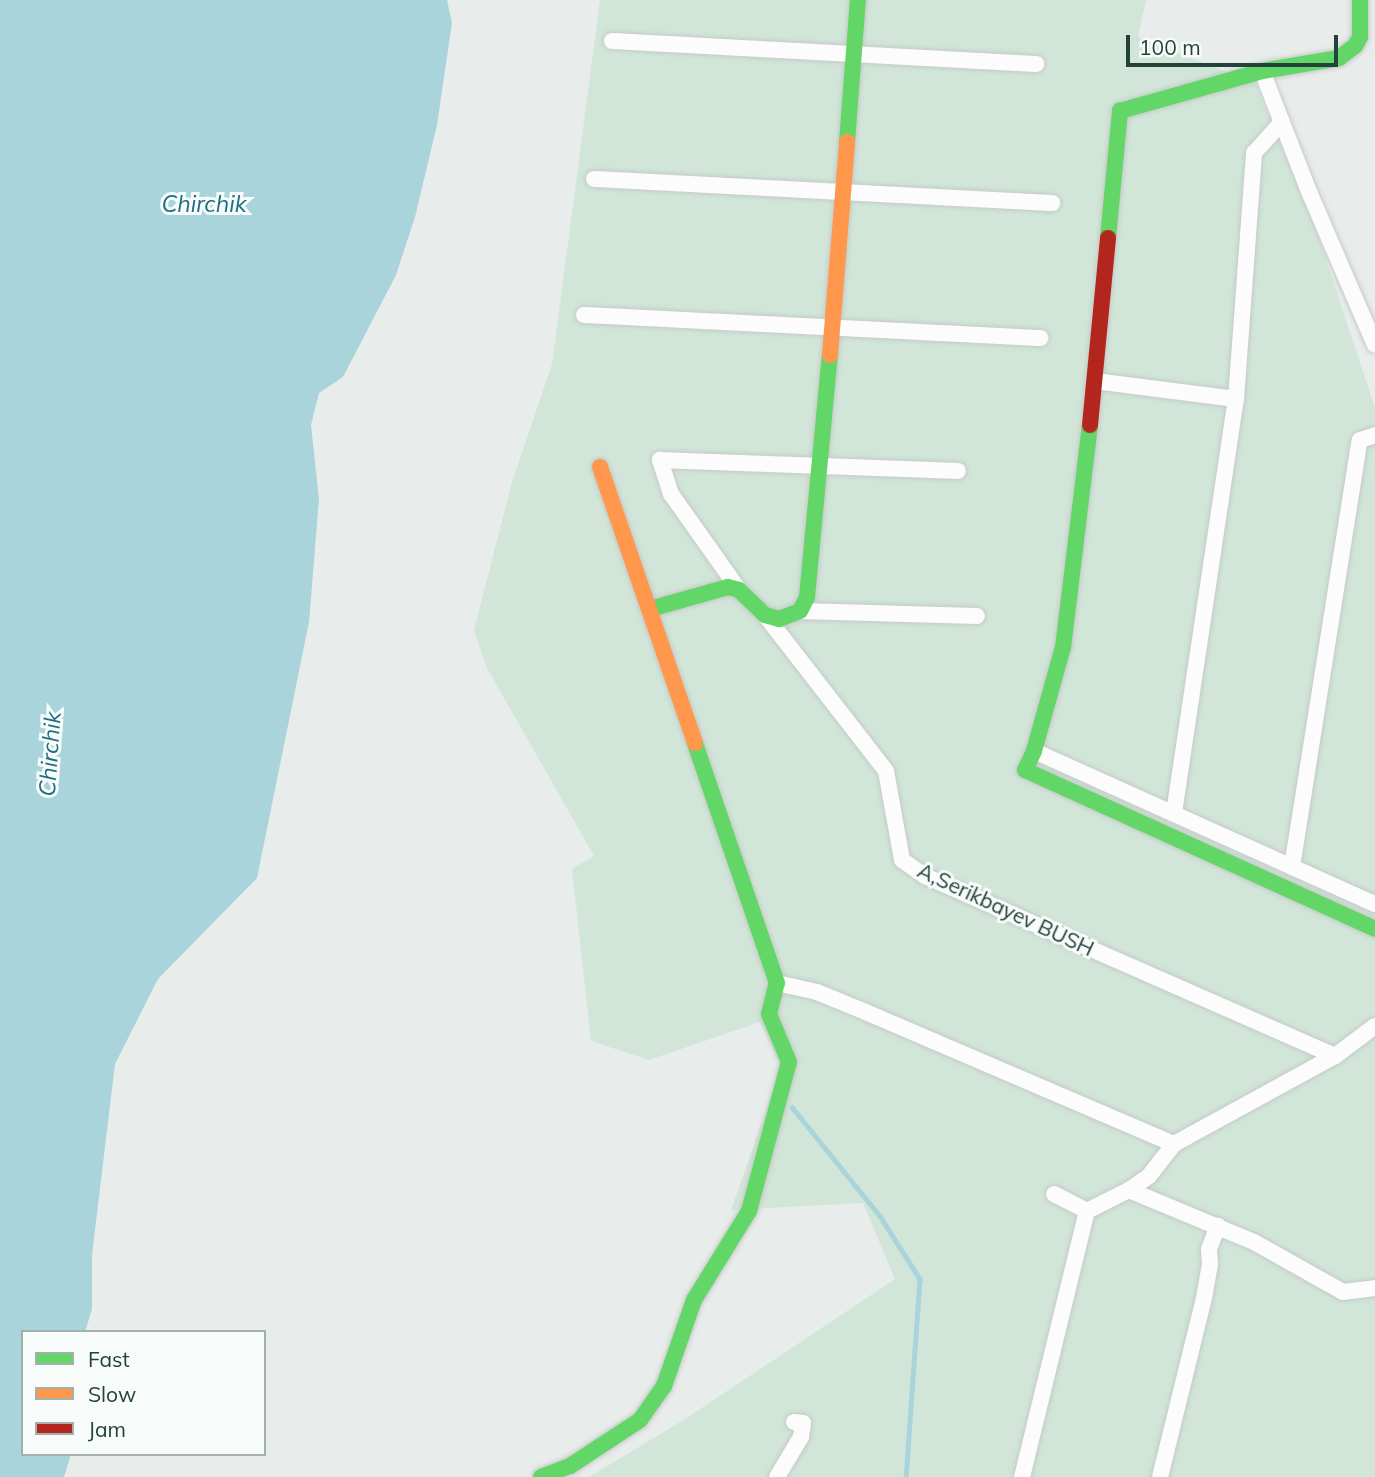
<!DOCTYPE html>
<html>
<head>
<meta charset="utf-8">
<style>
	body { margin:0 }
	#map { position:relative; width:1375px; height:1477px; overflow:hidden; background:#e8edeb; font-family:Mulish,sans-serif }
	div>[style] { position:absolute }
	.green>* { inset:0; background:#d1e6d8 }
	.water>* { inset:0; background:#a9d4db }
	.stream>* { height:4.5px; margin:-2.25px; padding:0 2.25px; transform-origin:2.25px; border-radius:2.25px; background:#a9d4db }
	.roads { filter:drop-shadow(0 0 2px #c5cac8) drop-shadow(0 0 2px #c5cac8) }
	.street>* { height:16px; margin:-8px; padding:0 8px; transform-origin:8px; border-radius:8px; background:#fcfcfc }
	.fast>* { height:16px; margin:-8px; padding:0 8px; transform-origin:8px; border-radius:8px; background:#63d668 }
	.slow>* { height:16px; margin:-8px; padding:0 8px; transform-origin:8px; border-radius:8px; background:#ff974d }
	.jam>* { height:16px; margin:-8px; padding:0 8px; transform-origin:8px; border-radius:8px; background:#b3261e }
	span { translate:-50% -50%; white-space:nowrap; text-align:center; line-height:1.15; -webkit-text-stroke:6px #f7fbf9; paint-order:stroke }
	.street-label { font-size:21px; color:#24423a }
	.water-label { font-size:23px; color:#1c6f80; font-style:italic }
	.legend { position:absolute; left:21px; top:1330px; width:245px; height:126px; box-sizing:border-box; background:#f7fbf9; border:2px solid #a3b1ad; margin:0; padding:9px 12px; list-style:none; font-size:21px; color:#24423a }
	.legend li { display:flex; align-items:center; gap:14px; height:35px }
	.legend b { width:35px; border:2px solid #a3b1ad }
	.scale { position:absolute; left:1126px; top:35px; width:212px; height:32px; box-sizing:border-box; border:4px solid #24423a; border-top:0; padding-left:9px; font-size:21px; line-height:24px; white-space:nowrap; color:#24423a; -webkit-text-stroke:5px #f7fbf9; paint-order:stroke }
</style>
</head>
<body>
<div id="map">
	<div class="green">
		<i style="clip-path:polygon(600px 0,1146px 0,1138px 37px,1255px 83px,1313px 220px,1375px 408px,1375px 1477px,589px 1477px,682px 1421px,895px 1279px,863px 1203px,731px 1210px,781px 1067px,760px 1022px,649px 1060px,591px 1041px,572px 869px,594px 856px,487px 668px,474px 631px,511px 485px,552px 364px)"></i>
	</div>
	<div class="water">
		<i style="clip-path:polygon(0 0,447px 0,452px 23px,437px 125px,415px 217px,396px 275px,343px 377px,319px 393px,311px 425px,319px 499px,309px 622px,257px 878px,158px 979px,115px 1064px,92px 1255px,92px 1309px,85px 1332px,23px 1332px,23px 1454px,71px 1454px,64px 1477px,0 1477px)"></i>
	</div>
	<div class="stream">
		<i style="left:792px;top:1107px;width:140px;rotate:51.1deg"></i>
		<i style="left:880px;top:1216px;width:75px;rotate:57.6deg"></i>
		<i style="left:920px;top:1279px;width:198px;rotate:94deg"></i>
	</div>
	<div class="roads">
		<div class="street">
			<i style="left:612px;top:41px;width:425px;rotate:3.1deg"></i>
			<i style="left:1262px;top:71px;width:132px;rotate:68.7deg"></i>
			<i style="left:1310px;top:194px;width:164px;rotate:66.7deg"></i>
			<i style="left:594px;top:179px;width:459px;rotate:3deg"></i>
			<i style="left:584px;top:315px;width:457px;rotate:2.9deg"></i>
			<i style="left:1095px;top:381px;width:142px;rotate:7.3deg"></i>
			<i style="left:739px;top:590px;width:118px;rotate:-125.3deg"></i>
			<i style="left:671px;top:494px;width:36px;rotate:-108deg"></i>
			<i style="left:660px;top:460px;width:298px;rotate:2.1deg"></i>
			<i style="left:800px;top:611px;width:177px;rotate:1.6deg"></i>
			<i style="left:765px;top:615px;width:197px;rotate:52.2deg"></i>
			<i style="left:886px;top:771px;width:90px;rotate:79.8deg"></i>
			<i style="left:902px;top:860px;width:28px;rotate:35deg"></i>
			<i style="left:925px;top:876px;width:448px;rotate:23.7deg"></i>
			<i style="left:1034px;top:751px;width:374px;rotate:24.2deg"></i>
			<i style="left:1174px;top:813px;width:419px;rotate:-81.5deg"></i>
			<i style="left:1236px;top:399px;width:247px;rotate:-85.8deg"></i>
			<i style="left:1254px;top:153px;width:42px;rotate:-47.9deg"></i>
			<i style="left:1292px;top:867px;width:432px;rotate:-81deg"></i>
			<i style="left:1360px;top:440px;width:16px;rotate:-18deg"></i>
			<i style="left:777px;top:983px;width:41px;rotate:12.7deg"></i>
			<i style="left:817px;top:992px;width:55px;rotate:22.4deg"></i>
			<i style="left:868px;top:1013px;width:333px;rotate:23.2deg"></i>
			<i style="left:1129px;top:1190px;width:24px;rotate:-35deg"></i>
			<i style="left:1149px;top:1176px;width:41px;rotate:-52deg"></i>
			<i style="left:1174px;top:1144px;width:183px;rotate:-28.7deg"></i>
			<i style="left:1335px;top:1056px;width:50px;rotate:-36.9deg"></i>
			<i style="left:1054px;top:1194px;width:37px;rotate:27deg"></i>
			<i style="left:1087px;top:1211px;width:47px;rotate:-26.6deg"></i>
			<i style="left:1129px;top:1190px;width:135px;rotate:22.6deg"></i>
			<i style="left:1254px;top:1242px;width:102px;rotate:29.3deg"></i>
			<i style="left:1343px;top:1292px;width:32px;rotate:-7deg"></i>
			<i style="left:777px;top:1477px;width:47px;rotate:-59deg"></i>
			<i style="left:801px;top:1437px;width:14px;rotate:-82deg"></i>
			<i style="left:803px;top:1423px;width:9px;rotate:-174deg"></i>
			<i style="left:1022px;top:1477px;width:274px;rotate:-76.3deg"></i>
			<i style="left:1160px;top:1477px;width:184px;rotate:-76.2deg"></i>
			<i style="left:1204px;top:1298px;width:35px;rotate:-80deg"></i>
			<i style="left:1210px;top:1264px;width:15px;rotate:-94deg"></i>
			<i style="left:1209px;top:1249px;width:25px;rotate:-69deg"></i>
		</div>
		<div class="fast">
			<i style="left:847px;top:142px;width:142px;rotate:-85.6deg"></i>
			<i style="left:1108px;top:238px;width:128px;rotate:-84.6deg"></i>
			<i style="left:1120px;top:111px;width:148px;rotate:-15.7deg"></i>
			<i style="left:1262px;top:71px;width:78px;rotate:-9.6deg"></i>
			<i style="left:1339px;top:58px;width:20px;rotate:-37deg"></i>
			<i style="left:1355px;top:46px;width:10px;rotate:-61deg"></i>
			<i style="left:1360px;top:37px;width:37px;rotate:-90deg"></i>
			<i style="left:1090px;top:425px;width:224px;rotate:96.9deg"></i>
			<i style="left:1063px;top:647px;width:108px;rotate:105.6deg"></i>
			<i style="left:1034px;top:751px;width:21px;rotate:115deg"></i>
			<i style="left:1025px;top:770px;width:384px;rotate:24.4deg"></i>
			<i style="left:650px;top:609px;width:81px;rotate:-15.8deg"></i>
			<i style="left:728px;top:587px;width:11px;rotate:15deg"></i>
			<i style="left:739px;top:590px;width:36px;rotate:44deg"></i>
			<i style="left:765px;top:615px;width:15px;rotate:16deg"></i>
			<i style="left:779px;top:619px;width:22px;rotate:-21deg"></i>
			<i style="left:800px;top:611px;width:16px;rotate:-63deg"></i>
			<i style="left:807px;top:597px;width:243px;rotate:-84.6deg"></i>
			<i style="left:541px;top:1477px;width:31px;rotate:-21deg"></i>
			<i style="left:570px;top:1466px;width:84px;rotate:-33.3deg"></i>
			<i style="left:640px;top:1420px;width:42px;rotate:-54.8deg"></i>
			<i style="left:664px;top:1386px;width:91px;rotate:-70.8deg"></i>
			<i style="left:694px;top:1300px;width:105px;rotate:-58.3deg"></i>
			<i style="left:749px;top:1211px;width:154px;rotate:-75deg"></i>
			<i style="left:789px;top:1062px;width:52px;rotate:-112.6deg"></i>
			<i style="left:769px;top:1014px;width:32px;rotate:-76deg"></i>
			<i style="left:777px;top:983px;width:254px;rotate:-108.9deg"></i>
		</div>
		<div class="slow">
			<i style="left:830px;top:355px;width:214px;rotate:-85.4deg"></i>
			<i style="left:600px;top:467px;width:292px;rotate:71deg"></i>
		</div>
		<div class="jam">
			<i style="left:1090px;top:425px;width:188px;rotate:-84.5deg"></i>
		</div>
	</div>
	<div class="street-label">
		<span style="left:1006px;top:909px;rotate:25deg">A,Serikbayev BUSH</span>
	</div>
	<div class="water-label">
		<span style="left:204px;top:204px">Chirchik</span>
		<span style="left:50px;top:754px;rotate:-86deg">Chirchik</span>
	</div>
	<ul class="legend">
	<li><b style="height:9px;background:#63d668"></b>Fast</li>
	<li><b style="height:9px;background:#ff974d"></b>Slow</li>
	<li><b style="height:9px;background:#b3261e"></b>Jam</li>
	</ul>
	<div class="scale">100 m</div>
</div>
</body>
</html>
